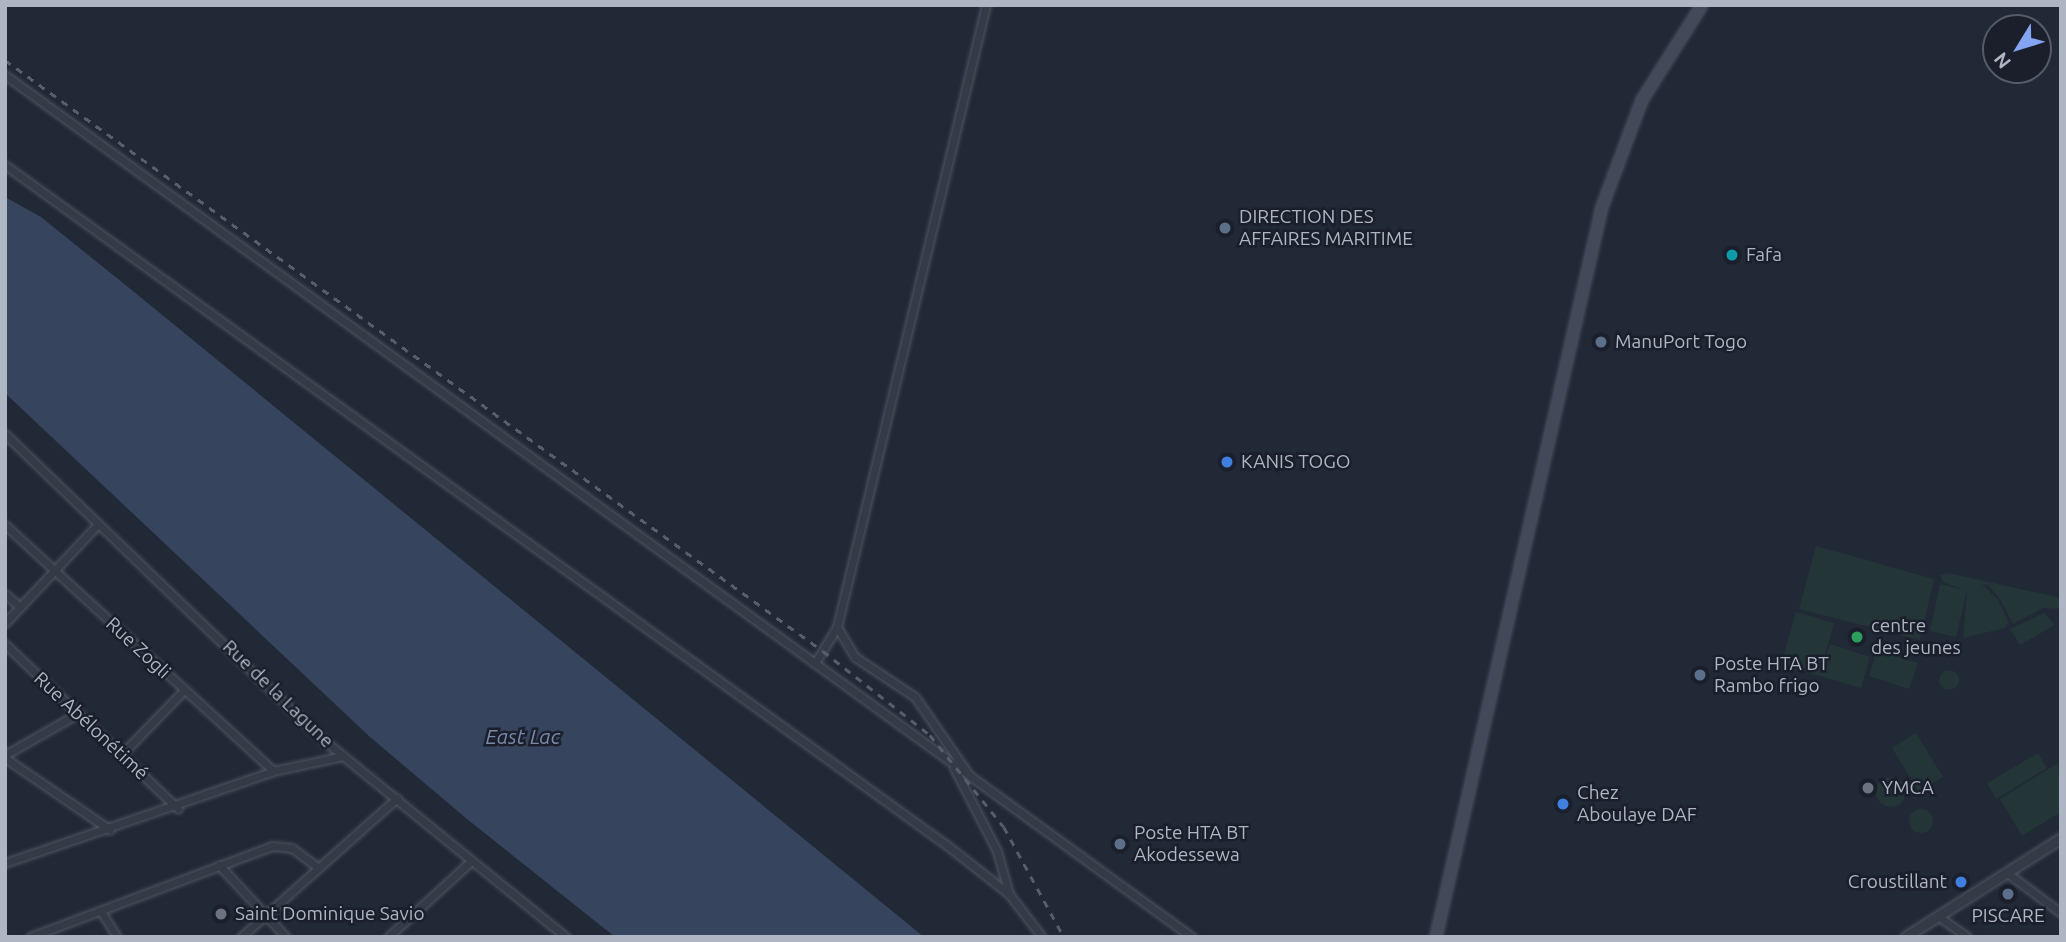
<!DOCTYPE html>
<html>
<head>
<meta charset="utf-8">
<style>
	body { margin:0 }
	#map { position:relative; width:2066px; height:942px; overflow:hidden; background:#212836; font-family:Ubuntu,sans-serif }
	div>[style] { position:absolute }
	.green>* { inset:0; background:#243538 }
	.round { border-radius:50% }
	.water>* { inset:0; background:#37445e }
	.roads { filter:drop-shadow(0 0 2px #4f5561) drop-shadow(0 0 2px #4f5561) }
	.minor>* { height:7px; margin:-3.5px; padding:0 3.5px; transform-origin:3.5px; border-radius:3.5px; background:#343a46 }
	.tertiary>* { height:9px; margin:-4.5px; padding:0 4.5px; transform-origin:4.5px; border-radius:4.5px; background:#343a46 }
	.secondary>* { height:10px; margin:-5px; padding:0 5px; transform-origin:5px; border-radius:5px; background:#424959 }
	.rail>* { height:2.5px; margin-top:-1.25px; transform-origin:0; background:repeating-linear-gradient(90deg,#565e6d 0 7px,transparent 0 14px) }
	.dots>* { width:19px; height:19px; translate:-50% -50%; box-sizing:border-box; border:4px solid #1a1f2b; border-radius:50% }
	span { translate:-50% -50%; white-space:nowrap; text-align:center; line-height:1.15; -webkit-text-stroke:5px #1a1f2b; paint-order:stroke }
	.poi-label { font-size:19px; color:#aeb5c3 }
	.left { translate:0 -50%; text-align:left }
	.right { translate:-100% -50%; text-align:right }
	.street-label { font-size:19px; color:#aeb5c3 }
	.water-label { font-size:21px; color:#7889aa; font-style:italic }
	.frame { position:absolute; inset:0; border:7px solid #aeb5c3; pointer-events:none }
	.north { position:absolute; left:1982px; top:14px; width:70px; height:70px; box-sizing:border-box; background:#1a1f2b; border:2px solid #555b68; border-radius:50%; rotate:232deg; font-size:19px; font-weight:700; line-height:28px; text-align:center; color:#aeb5c3 }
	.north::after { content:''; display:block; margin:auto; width:24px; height:32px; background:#84a5f2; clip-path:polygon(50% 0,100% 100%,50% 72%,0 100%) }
</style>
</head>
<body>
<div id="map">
	<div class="green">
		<i style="clip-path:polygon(1816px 546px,1934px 579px,1920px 640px,1799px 609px)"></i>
		<i style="clip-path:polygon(1948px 573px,2061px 598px,2061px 609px,2043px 608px,2013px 624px,2000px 599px,1988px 585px,1982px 584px,1998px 600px,2009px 623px,2005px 628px,1963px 638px,1967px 590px,1956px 637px,1930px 631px,1940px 584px,1965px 590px,1943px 582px,1940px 575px)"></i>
		<i style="clip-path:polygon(1796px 612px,1834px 623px,1823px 662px,1835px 665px,1824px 661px,1830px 644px,1870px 657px,1861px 688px,1781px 665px)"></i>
		<i style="clip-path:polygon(2044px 613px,2055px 625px,2020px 645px,2010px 629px)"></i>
		<i style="clip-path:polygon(1877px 650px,1918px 663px,1909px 689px,1869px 676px)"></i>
		<i class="round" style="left:1939px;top:670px;width:20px;height:20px"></i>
		<i style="clip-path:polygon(1916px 733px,1943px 777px,1919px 792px,1892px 748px)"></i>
		<i style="clip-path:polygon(2038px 753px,2047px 768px,1996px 799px,1987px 783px)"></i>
		<i style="clip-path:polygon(2058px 763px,2061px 812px,2022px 836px,2000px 799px)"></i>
		<i class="round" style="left:1876px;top:777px;width:30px;height:30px"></i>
		<i class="round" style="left:1909px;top:809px;width:24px;height:24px"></i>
	</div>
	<div class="water">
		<i style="clip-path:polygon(5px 197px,41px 217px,128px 287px,924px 937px,615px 937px,467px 819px,370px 737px,5px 393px)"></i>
	</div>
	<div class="roads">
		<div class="minor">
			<i style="left:5px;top:75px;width:1467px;rotate:35.99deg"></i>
			<i style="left:5px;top:165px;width:1163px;rotate:35.84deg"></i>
			<i style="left:948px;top:846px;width:78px;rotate:38.2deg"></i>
			<i style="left:1009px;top:894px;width:54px;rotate:52.5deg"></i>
			<i style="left:5px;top:434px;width:438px;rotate:43.9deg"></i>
			<i style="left:321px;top:738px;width:316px;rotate:39.1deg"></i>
			<i style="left:5px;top:525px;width:364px;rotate:42.5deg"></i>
			<i style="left:5px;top:594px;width:20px;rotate:41deg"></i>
			<i style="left:5px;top:623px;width:133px;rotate:-46.8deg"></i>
			<i style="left:837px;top:627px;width:35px;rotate:59deg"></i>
			<i style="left:855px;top:657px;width:72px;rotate:33.7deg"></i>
			<i style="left:915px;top:697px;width:95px;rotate:55.3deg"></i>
			<i style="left:5px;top:644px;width:239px;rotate:43.6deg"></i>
			<i style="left:815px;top:663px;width:42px;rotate:-58.6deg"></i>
			<i style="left:837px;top:627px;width:640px;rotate:-76.53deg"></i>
			<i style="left:122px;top:754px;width:89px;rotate:-45.9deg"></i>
			<i style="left:5px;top:755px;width:83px;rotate:-29.7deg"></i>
			<i style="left:5px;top:758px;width:127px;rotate:34.4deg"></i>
			<i style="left:954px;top:768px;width:93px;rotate:62.6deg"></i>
			<i style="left:997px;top:851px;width:45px;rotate:74.4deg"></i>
			<i style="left:5px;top:863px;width:283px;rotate:-18.9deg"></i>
			<i style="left:273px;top:771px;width:72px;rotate:-12.1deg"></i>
			<i style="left:219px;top:865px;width:98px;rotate:47.1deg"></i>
			<i style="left:2006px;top:872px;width:69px;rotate:36.7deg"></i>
			<i style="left:102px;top:913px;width:28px;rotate:58deg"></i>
			<i style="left:1939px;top:917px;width:35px;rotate:35deg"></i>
			<i style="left:30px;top:937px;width:259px;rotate:-20.6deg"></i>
			<i style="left:272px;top:846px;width:20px;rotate:6deg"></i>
			<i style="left:292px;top:848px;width:31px;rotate:37deg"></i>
			<i style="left:241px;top:937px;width:209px;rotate:-41.7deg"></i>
			<i style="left:388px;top:937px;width:111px;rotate:-42.4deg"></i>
		</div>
		<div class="tertiary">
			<i style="left:1905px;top:937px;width:185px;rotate:-32.4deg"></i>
		</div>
		<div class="secondary">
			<i style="left:1436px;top:937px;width:749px;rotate:-77.19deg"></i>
			<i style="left:1602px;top:207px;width:114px;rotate:-69.5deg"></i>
			<i style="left:1642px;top:100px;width:112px;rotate:-57.7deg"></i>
		</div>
	</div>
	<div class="rail">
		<i style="left:5px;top:60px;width:1009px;rotate:35.85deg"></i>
		<i style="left:823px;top:651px;width:136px;rotate:38.1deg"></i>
		<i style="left:930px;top:735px;width:118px;rotate:51.2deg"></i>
		<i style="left:1004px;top:827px;width:125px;rotate:61.4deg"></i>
	</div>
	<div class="dots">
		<i style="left:1225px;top:228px;background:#5c6f8a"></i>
		<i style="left:1732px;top:255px;background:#0f9aa8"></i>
		<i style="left:1601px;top:342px;background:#5c6f8a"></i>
		<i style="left:1227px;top:462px;background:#3f7fe0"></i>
		<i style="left:1857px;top:637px;background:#2e9e5b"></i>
		<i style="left:1700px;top:675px;background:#5c6f8a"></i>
		<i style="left:1868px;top:788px;background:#6b7280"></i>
		<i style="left:1563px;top:804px;background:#3f7fe0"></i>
		<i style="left:1120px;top:844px;background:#5c6f8a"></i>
		<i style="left:1961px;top:882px;background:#3f7fe0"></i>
		<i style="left:2008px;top:894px;background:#5c6f8a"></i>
		<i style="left:221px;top:914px;background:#6b7280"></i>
	</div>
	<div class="poi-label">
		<span class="left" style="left:1239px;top:228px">DIRECTION DES<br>AFFAIRES MARITIME</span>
		<span class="left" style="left:1746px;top:255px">Fafa</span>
		<span class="left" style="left:1615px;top:342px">ManuPort Togo</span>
		<span class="left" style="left:1241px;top:462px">KANIS TOGO</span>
		<span class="left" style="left:1871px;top:637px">centre<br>des jeunes</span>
		<span class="left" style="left:1714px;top:675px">Poste HTA BT<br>Rambo frigo</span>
		<span class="left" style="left:1882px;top:788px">YMCA</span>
		<span class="left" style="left:1577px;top:804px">Chez<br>Aboulaye DAF</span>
		<span class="left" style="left:1134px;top:844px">Poste HTA BT<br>Akodessewa</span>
		<span class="right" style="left:1947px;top:882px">Croustillant</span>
		<span class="left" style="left:235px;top:914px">Saint Dominique Savio</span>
		<span style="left:2008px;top:916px">PISCARE</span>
	</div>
	<div class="street-label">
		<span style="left:138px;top:648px;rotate:43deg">Rue Zogli</span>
		<span style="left:278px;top:694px;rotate:44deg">Rue de la Lagune</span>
		<span style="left:91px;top:726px;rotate:43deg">Rue Abélonétimé</span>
	</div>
	<div class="water-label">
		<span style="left:523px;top:736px">East Lac</span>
	</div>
	<div class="frame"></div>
	<div class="north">N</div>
</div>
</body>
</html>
